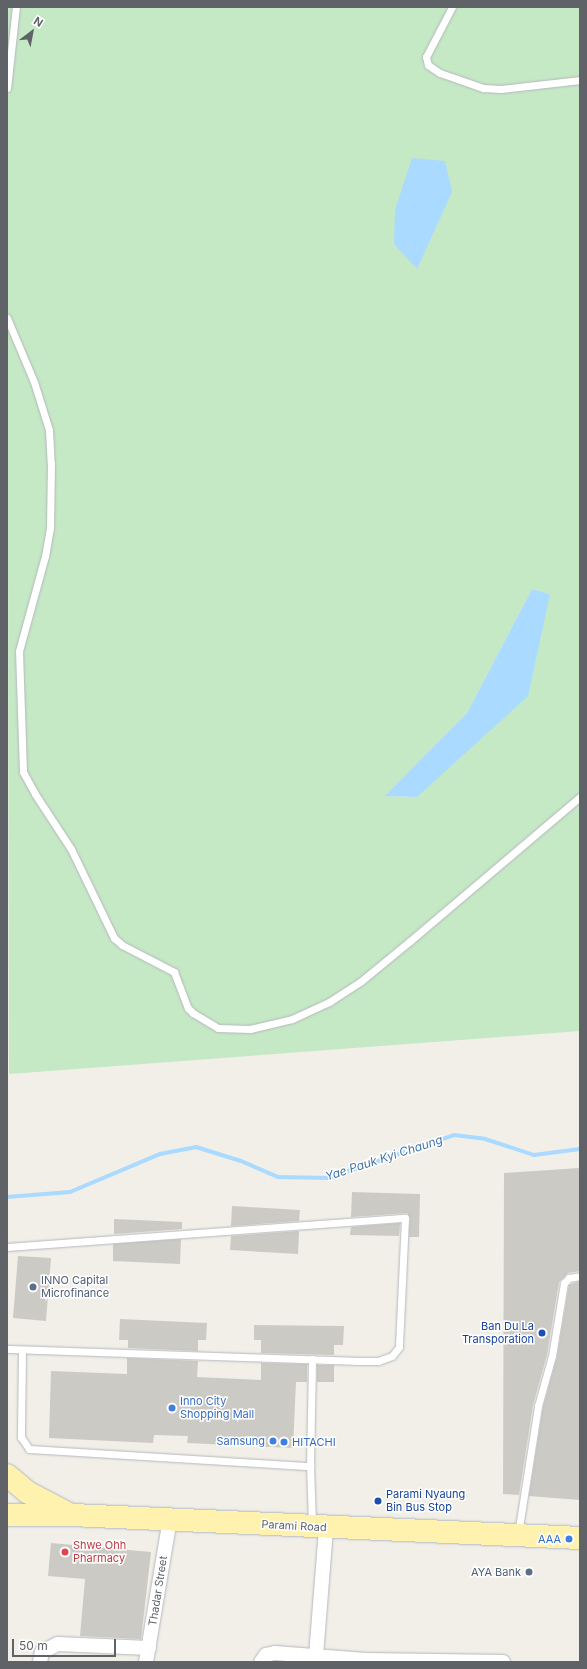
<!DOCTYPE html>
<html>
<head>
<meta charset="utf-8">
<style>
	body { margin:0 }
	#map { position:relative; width:587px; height:1669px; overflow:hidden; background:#f1efe8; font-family:Inter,sans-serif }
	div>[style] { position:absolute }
	.green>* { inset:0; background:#c5e8c5 }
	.water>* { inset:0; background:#aadaff }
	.stream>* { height:4px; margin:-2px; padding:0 2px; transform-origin:2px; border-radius:2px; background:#aadaff }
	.building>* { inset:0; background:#cccac5 }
	.roads { filter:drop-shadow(0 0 1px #b5b8bc) drop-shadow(0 0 1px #b5b8bc) }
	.service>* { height:7px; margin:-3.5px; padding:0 3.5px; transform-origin:3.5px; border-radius:3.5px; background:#fff }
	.minor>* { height:14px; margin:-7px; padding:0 7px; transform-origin:7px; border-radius:7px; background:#fff }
	.primary>* { height:22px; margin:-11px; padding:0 11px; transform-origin:11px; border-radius:11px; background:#fff2af }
	.dots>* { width:11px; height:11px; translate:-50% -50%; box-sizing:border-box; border:2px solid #fff; border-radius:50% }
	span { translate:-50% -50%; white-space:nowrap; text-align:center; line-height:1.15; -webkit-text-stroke:3px #fff; paint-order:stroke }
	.service-label { font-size:11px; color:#4e5e75 }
	.left { translate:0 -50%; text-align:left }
	.right { translate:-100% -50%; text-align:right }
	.transit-label { font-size:11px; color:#164399 }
	.shop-label { font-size:11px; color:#366cbe }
	.street-label { font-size:11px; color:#5f6368 }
	.health-label { font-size:11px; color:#be3a42 }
	.water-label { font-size:12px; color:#4174aa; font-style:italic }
	.frame { position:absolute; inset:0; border:8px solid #5f6368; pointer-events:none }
	.north { position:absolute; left:12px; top:12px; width:40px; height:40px; -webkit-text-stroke:3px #fff; paint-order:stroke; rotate:32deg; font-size:11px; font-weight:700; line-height:16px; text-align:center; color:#5f6368 }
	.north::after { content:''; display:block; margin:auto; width:14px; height:18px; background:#5f6368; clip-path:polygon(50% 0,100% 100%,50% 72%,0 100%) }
	.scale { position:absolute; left:12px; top:1639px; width:104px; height:18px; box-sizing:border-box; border:2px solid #5f6368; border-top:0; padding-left:5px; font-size:12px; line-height:14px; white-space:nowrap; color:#5f6368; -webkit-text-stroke:3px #fff; paint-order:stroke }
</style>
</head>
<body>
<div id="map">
	<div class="green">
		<i style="clip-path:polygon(evenodd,7px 7px,580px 7px,580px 1031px,9px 1074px,7px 7px,532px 589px,550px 594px,417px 797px,386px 796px,467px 713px,532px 589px)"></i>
	</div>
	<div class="water">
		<i style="clip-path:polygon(412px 158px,445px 161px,452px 192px,417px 269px,394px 244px,395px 210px)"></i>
		<i style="clip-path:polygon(532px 589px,550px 594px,528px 696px,417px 797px,385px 796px,467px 713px)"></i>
	</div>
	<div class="stream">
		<i style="left:7px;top:1197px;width:63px;rotate:-4.5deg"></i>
		<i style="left:70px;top:1192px;width:98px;rotate:-22.9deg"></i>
		<i style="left:160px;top:1154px;width:37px;rotate:-11deg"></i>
		<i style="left:196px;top:1147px;width:47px;rotate:17.3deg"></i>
		<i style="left:241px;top:1161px;width:40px;rotate:23.4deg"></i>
		<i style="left:278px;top:1177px;width:50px;rotate:1.1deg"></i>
		<i style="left:328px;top:1178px;width:133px;rotate:-18.8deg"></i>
		<i style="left:454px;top:1135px;width:31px;rotate:7deg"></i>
		<i style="left:485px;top:1139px;width:52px;rotate:18.1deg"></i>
		<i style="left:534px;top:1155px;width:46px;rotate:-7.4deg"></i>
	</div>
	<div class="building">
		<i style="clip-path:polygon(580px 1168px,580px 1271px,568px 1273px,559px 1282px,547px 1355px,533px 1405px,519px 1495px,503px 1494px,504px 1173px)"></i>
		<i style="clip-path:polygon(352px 1192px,420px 1194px,419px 1237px,409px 1237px,410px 1218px,407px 1213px,351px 1217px)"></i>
		<i style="clip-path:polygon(232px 1206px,300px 1210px,299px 1221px,231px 1226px)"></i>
		<i style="clip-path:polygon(114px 1219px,182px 1222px,182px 1229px,114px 1234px)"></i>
		<i style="clip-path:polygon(400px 1223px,399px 1236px,350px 1235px,351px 1227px)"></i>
		<i style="clip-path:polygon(299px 1231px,298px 1254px,230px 1250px,231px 1236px)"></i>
		<i style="clip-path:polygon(181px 1239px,180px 1264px,113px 1261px,113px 1244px)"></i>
		<i style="clip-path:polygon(18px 1256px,51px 1258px,46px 1321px,13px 1318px)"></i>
		<i style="clip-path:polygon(580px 1281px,580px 1500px,529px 1496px,543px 1407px,557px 1357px,569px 1285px)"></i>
		<i style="clip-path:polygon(120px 1319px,207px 1323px,206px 1340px,198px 1340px,198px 1351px,128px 1348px,128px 1340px,119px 1340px)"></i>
		<i style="clip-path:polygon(254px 1325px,344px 1326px,343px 1345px,334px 1345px,334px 1355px,261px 1353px,261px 1340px,254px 1340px)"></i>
		<i style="clip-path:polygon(127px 1358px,198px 1361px,197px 1377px,261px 1380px,261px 1363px,307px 1364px,307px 1382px,296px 1382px,293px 1448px,187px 1443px,188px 1436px,154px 1435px,153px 1443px,49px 1438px,51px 1371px,127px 1374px)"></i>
		<i style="clip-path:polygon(317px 1365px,334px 1365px,334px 1382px,317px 1382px)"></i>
		<i style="clip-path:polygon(51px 1543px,151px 1552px,141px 1639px,80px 1636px,85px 1579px,48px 1576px)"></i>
	</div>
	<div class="roads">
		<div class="service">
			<i style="left:452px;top:7px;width:56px;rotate:117.5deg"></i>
			<i style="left:426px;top:57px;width:8px;rotate:76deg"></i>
			<i style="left:428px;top:65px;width:14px;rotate:34deg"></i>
			<i style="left:440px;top:73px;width:46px;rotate:19.2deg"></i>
			<i style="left:483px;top:88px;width:18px;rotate:3deg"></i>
			<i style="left:501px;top:89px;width:80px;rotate:-6.5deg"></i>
			<i style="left:7px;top:88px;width:81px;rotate:-83.7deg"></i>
			<i style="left:7px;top:318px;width:69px;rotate:67.1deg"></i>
			<i style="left:34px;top:382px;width:50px;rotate:72.6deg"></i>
			<i style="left:49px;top:430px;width:34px;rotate:87deg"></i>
			<i style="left:51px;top:464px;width:64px;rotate:90.9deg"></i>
			<i style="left:50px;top:528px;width:28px;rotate:100deg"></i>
			<i style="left:45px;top:556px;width:98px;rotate:105.3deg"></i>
			<i style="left:19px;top:651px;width:121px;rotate:88.1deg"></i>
			<i style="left:23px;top:772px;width:25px;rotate:61deg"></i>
			<i style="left:35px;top:794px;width:66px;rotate:56.8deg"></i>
			<i style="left:71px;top:849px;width:99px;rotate:64.2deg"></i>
			<i style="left:114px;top:938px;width:11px;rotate:41deg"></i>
			<i style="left:122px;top:945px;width:59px;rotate:27.4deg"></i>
			<i style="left:174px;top:972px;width:39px;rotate:69deg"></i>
			<i style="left:188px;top:1008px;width:7px;rotate:45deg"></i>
			<i style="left:193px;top:1013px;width:29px;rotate:31deg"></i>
			<i style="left:218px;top:1028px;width:32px;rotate:2deg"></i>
			<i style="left:250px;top:1029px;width:43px;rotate:-13.4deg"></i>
			<i style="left:292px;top:1019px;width:41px;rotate:-24.7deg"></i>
			<i style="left:329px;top:1002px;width:37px;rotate:-33deg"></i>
			<i style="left:360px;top:982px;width:65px;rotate:-39.4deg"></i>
			<i style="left:410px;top:941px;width:223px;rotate:-40.3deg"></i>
			<i style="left:7px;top:1247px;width:399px;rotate:-4.2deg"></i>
			<i style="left:405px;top:1218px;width:129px;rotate:92.7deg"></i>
			<i style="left:399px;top:1347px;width:11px;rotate:128deg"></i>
			<i style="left:392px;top:1356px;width:15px;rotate:160deg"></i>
			<i style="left:378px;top:1361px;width:22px;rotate:180deg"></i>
			<i style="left:356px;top:1361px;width:349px;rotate:-178deg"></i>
			<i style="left:22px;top:1351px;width:86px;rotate:90.7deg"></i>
			<i style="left:21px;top:1437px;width:14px;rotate:56deg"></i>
			<i style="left:29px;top:1449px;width:282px;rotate:3.5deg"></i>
			<i style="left:310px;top:1466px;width:57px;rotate:88deg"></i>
			<i style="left:310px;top:1466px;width:107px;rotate:-88.9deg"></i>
			<i style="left:518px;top:1534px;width:130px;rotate:-81.1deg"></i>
			<i style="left:538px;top:1406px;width:52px;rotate:-74.4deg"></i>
			<i style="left:552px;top:1356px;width:74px;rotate:-80.7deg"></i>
			<i style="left:564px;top:1283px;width:7px;rotate:-45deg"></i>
			<i style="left:569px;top:1278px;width:11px;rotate:-10deg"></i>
		</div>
		<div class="minor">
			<i style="left:316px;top:1656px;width:128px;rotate:-85.5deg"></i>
			<i style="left:40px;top:1662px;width:10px;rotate:-79deg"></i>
			<i style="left:42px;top:1652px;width:18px;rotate:-27deg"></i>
			<i style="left:58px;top:1644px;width:91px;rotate:2.5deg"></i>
			<i style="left:146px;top:1662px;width:145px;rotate:-80.5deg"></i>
			<i style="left:261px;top:1662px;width:9px;rotate:-54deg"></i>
			<i style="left:266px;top:1655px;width:9px;rotate:-13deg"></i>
			<i style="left:275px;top:1653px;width:91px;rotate:4.4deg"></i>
			<i style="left:366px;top:1660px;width:137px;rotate:0.8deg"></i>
		</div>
		<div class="primary">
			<i style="left:7px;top:1475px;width:26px;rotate:40deg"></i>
			<i style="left:27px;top:1492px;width:47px;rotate:27.6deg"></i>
			<i style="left:7px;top:1515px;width:65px"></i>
			<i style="left:72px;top:1515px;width:509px;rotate:2.59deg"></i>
		</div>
	</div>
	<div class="dots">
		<i style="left:33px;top:1287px;background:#5c6f8a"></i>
		<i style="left:542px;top:1333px;background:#1a4fb4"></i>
		<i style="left:172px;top:1408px;background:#3f7fe0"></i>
		<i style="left:273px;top:1441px;background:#3f7fe0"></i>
		<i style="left:284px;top:1442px;background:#3f7fe0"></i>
		<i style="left:378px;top:1501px;background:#1a4fb4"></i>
		<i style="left:569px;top:1539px;background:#3f7fe0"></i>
		<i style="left:65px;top:1552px;background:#e0444e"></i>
		<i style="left:529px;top:1572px;background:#5c6f8a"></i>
	</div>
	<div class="service-label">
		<span class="left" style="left:41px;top:1287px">INNO Capital<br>Microfinance</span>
		<span class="right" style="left:521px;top:1572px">AYA Bank</span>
	</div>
	<div class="transit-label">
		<span class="right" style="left:534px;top:1333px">Ban Du La<br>Transporation</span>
		<span class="left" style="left:386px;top:1501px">Parami Nyaung<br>Bin Bus Stop</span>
	</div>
	<div class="shop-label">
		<span class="left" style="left:180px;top:1408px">Inno City<br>Shopping Mall</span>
		<span class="right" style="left:265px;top:1441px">Samsung</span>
		<span class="left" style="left:292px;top:1442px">HITACHI</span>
		<span class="right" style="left:561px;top:1539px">AAA</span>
	</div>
	<div class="street-label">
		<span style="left:294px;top:1526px;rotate:3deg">Parami Road</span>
		<span style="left:158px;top:1591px;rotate:-81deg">Thadar Street</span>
	</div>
	<div class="health-label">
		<span class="left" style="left:73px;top:1552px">Shwe Ohh<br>Pharmacy</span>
	</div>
	<div class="water-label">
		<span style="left:384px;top:1158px;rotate:-18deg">Yae Pauk Kyi Chaung</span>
	</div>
	<div class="frame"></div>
	<div class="north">N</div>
	<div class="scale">50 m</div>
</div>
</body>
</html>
